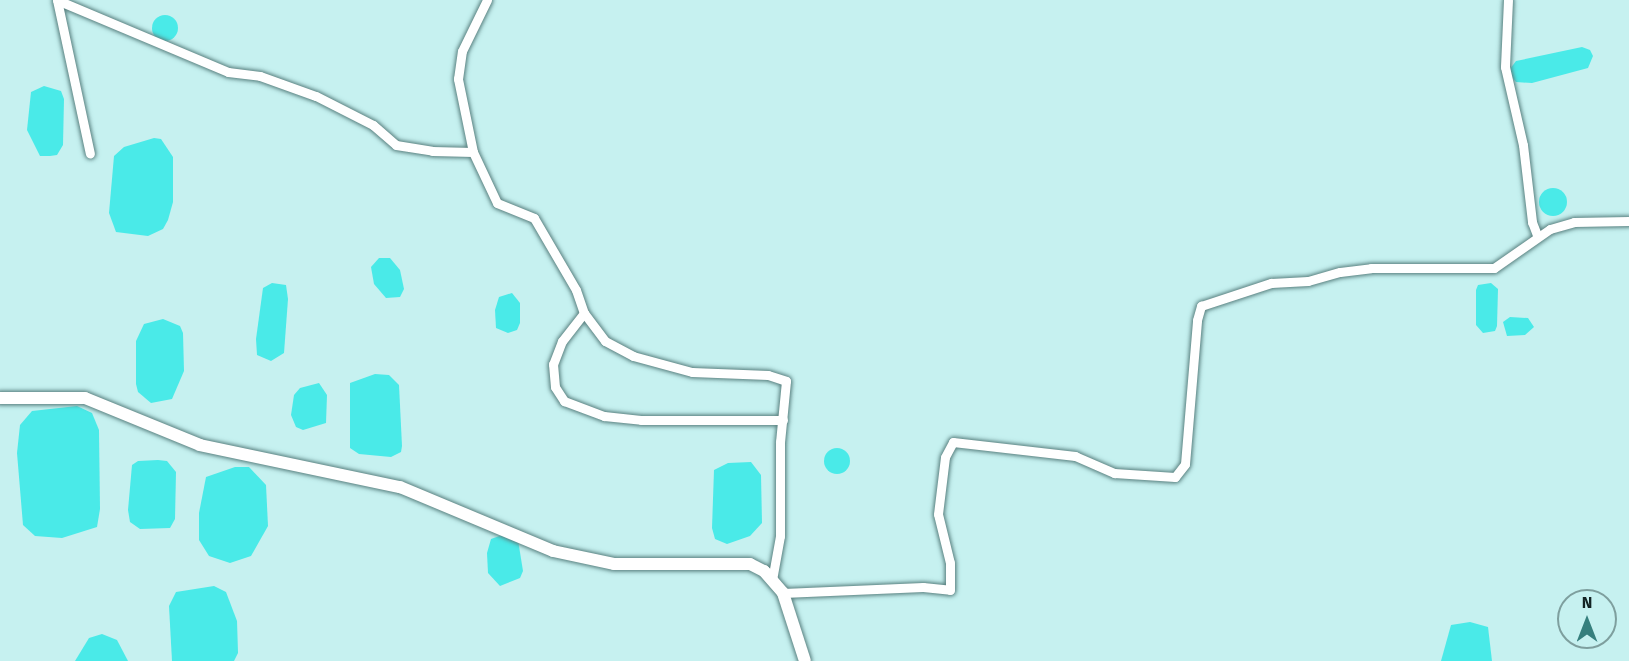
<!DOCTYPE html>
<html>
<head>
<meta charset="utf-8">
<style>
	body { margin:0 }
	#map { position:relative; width:1629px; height:661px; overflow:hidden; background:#c6f1f0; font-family:"Fira Sans",sans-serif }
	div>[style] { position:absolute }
	.water>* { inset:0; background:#4aeae8 }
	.round { border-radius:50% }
	.roads { filter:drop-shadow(0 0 2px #598180) drop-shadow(0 0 2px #598180) }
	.minor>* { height:9px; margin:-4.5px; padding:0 4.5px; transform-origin:4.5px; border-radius:4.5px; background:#fff }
	.tertiary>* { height:12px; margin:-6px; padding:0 6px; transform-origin:6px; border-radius:6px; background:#fff }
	span { translate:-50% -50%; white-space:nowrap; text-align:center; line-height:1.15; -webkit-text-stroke:6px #c6f1f0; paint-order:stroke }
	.north { position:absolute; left:1557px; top:589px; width:60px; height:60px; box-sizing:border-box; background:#c6f1f0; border:2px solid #7e9f9e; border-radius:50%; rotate:0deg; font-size:16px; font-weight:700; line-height:24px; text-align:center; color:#132323 }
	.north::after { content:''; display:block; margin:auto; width:21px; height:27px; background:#367f7d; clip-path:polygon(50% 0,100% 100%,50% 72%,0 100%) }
</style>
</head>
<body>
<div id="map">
	<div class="water">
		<i class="round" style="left:152px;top:15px;width:26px;height:26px"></i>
		<i style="clip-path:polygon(1582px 47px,1590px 50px,1593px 56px,1588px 68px,1532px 83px,1516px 82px,1511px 76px,1510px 69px,1516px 61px)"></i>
		<i style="clip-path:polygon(44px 86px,61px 91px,64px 99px,63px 145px,57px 155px,50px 156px,40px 156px,27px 130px,31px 92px)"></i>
		<i style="clip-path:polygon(154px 138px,161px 139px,173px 157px,173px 202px,168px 220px,163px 229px,148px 236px,116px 232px,109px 213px,114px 156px,124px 147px)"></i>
		<i class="round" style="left:1539px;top:188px;width:28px;height:28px"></i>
		<i style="clip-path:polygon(379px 258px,390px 258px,400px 270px,404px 289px,400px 297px,386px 298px,374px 284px,371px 267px)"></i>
		<i style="clip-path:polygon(272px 283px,286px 285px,288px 299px,284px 353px,271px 361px,257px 355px,256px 339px,263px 288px)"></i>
		<i style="clip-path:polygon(1491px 283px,1498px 289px,1497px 326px,1495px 331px,1483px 333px,1476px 325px,1476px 290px,1478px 285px)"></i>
		<i style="clip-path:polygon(512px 293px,520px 303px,520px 323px,517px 330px,508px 333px,496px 328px,495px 310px,499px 297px)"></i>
		<i style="clip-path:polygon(1510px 317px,1528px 318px,1534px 327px,1525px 335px,1507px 336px,1503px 322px)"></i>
		<i style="clip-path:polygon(163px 319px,180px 326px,183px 333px,184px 371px,172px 399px,151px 403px,138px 392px,136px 384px,136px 341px,144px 324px)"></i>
		<i style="clip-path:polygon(375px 374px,389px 375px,399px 385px,402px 446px,401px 452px,391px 457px,359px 454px,350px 448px,350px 383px)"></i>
		<i style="clip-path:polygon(319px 383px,327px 395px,326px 423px,303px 430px,296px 427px,291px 415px,294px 395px,300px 388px)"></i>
		<i style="clip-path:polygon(77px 406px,92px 413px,99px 430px,100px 509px,97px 527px,62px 538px,35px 536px,23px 525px,17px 453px,20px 425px,32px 411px)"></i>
		<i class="round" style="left:824px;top:448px;width:26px;height:26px"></i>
		<i style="clip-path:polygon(158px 460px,167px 461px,176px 472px,175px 519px,170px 528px,140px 529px,130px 522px,128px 510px,132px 465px,138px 461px)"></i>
		<i style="clip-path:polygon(751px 462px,761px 475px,762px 523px,750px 536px,727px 544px,715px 539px,712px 528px,714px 470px,728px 463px)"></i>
		<i style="clip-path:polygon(235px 467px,249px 467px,266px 485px,268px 526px,251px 556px,230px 563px,209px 556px,199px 540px,199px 513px,206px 477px)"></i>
		<i style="clip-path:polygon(505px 534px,518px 540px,523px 571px,520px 578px,500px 586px,488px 573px,487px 553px,491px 539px)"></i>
		<i style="clip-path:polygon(214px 586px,226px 592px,237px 621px,238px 653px,234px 661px,172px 661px,169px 606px,176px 592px)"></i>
		<i style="clip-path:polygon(1470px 622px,1488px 627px,1492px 661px,1441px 661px,1451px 625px)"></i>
		<i style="clip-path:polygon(102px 634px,117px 640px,128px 661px,75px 661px,89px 638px)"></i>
	</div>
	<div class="roads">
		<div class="minor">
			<i style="left:57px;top:0;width:186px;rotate:22.8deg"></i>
			<i style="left:228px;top:72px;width:32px;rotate:7deg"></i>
			<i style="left:260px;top:76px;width:59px;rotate:19.7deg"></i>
			<i style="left:316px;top:96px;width:64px;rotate:27deg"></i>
			<i style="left:373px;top:125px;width:30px;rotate:41deg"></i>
			<i style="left:396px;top:145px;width:36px;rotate:9deg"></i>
			<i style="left:432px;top:151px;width:41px;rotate:1.4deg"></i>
			<i style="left:473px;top:152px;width:56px;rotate:64.8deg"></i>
			<i style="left:497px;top:203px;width:40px;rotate:22deg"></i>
			<i style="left:534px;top:218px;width:83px;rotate:59.7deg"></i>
			<i style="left:576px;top:290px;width:24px;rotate:71deg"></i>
			<i style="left:584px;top:313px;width:35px;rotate:53deg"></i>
			<i style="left:605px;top:341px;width:32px;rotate:28deg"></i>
			<i style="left:633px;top:356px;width:61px;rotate:15.2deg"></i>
			<i style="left:692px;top:372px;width:76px;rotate:2.3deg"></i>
			<i style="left:768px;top:375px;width:19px;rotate:18deg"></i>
			<i style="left:786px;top:381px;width:61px;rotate:95.6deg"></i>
			<i style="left:780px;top:442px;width:94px;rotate:90deg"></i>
			<i style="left:780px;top:536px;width:45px;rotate:100.3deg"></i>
			<i style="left:57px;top:0;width:157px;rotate:77.9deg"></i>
			<i style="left:1508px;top:0;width:67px;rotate:92.6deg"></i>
			<i style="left:1505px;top:67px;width:80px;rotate:77deg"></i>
			<i style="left:1523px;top:145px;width:78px;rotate:83.3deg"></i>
			<i style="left:1532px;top:222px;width:14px;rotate:69deg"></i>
			<i style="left:473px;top:152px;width:75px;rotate:-101.6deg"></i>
			<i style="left:458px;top:79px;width:28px;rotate:-82deg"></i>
			<i style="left:462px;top:51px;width:57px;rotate:-63.9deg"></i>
			<i style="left:584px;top:313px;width:36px;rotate:128deg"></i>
			<i style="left:562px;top:341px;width:25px;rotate:111deg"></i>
			<i style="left:553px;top:364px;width:23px;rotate:85deg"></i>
			<i style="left:555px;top:387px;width:17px;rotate:57deg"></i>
			<i style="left:564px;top:401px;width:43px;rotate:20.6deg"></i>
			<i style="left:604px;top:416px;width:37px;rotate:6deg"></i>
			<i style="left:641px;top:420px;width:142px"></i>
			<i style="left:783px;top:593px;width:140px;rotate:-2.5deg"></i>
			<i style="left:923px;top:587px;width:27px;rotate:6deg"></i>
			<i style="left:950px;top:590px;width:27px;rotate:-90deg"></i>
			<i style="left:950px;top:563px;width:50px;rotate:-103.8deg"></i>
			<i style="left:938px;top:514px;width:57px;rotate:-83deg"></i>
			<i style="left:945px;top:457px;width:17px;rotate:-62deg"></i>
			<i style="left:953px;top:442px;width:123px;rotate:6.5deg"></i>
			<i style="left:1075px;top:456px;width:43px;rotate:23.6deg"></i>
			<i style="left:1114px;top:473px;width:61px;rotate:3.8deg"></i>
			<i style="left:1175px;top:477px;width:16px;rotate:-52deg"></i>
			<i style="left:1185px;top:464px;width:144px;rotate:-85.2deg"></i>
			<i style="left:1197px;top:320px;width:15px;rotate:-74deg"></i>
			<i style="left:1201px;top:306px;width:74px;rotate:-18.2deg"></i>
			<i style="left:1271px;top:283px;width:37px;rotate:-3deg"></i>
			<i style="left:1308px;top:281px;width:33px;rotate:-16deg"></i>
			<i style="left:1340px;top:272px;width:31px;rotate:-7deg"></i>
			<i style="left:1371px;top:268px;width:123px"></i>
			<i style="left:1494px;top:268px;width:68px;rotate:-34.9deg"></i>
			<i style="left:1550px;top:229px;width:25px;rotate:-16deg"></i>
			<i style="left:1574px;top:222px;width:55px;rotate:-1deg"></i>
		</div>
		<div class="tertiary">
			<i style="left:0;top:398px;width:85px"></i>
			<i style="left:85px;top:398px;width:124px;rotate:22.2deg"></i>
			<i style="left:200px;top:445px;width:204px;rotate:11.9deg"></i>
			<i style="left:400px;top:487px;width:166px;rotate:22.7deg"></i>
			<i style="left:553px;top:551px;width:62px;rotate:12deg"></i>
			<i style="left:614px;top:564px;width:136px"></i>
			<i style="left:750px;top:564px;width:16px;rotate:27deg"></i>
			<i style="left:764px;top:571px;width:29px;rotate:49deg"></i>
			<i style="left:783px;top:593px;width:71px;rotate:72.1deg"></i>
		</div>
	</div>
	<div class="north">N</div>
</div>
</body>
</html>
